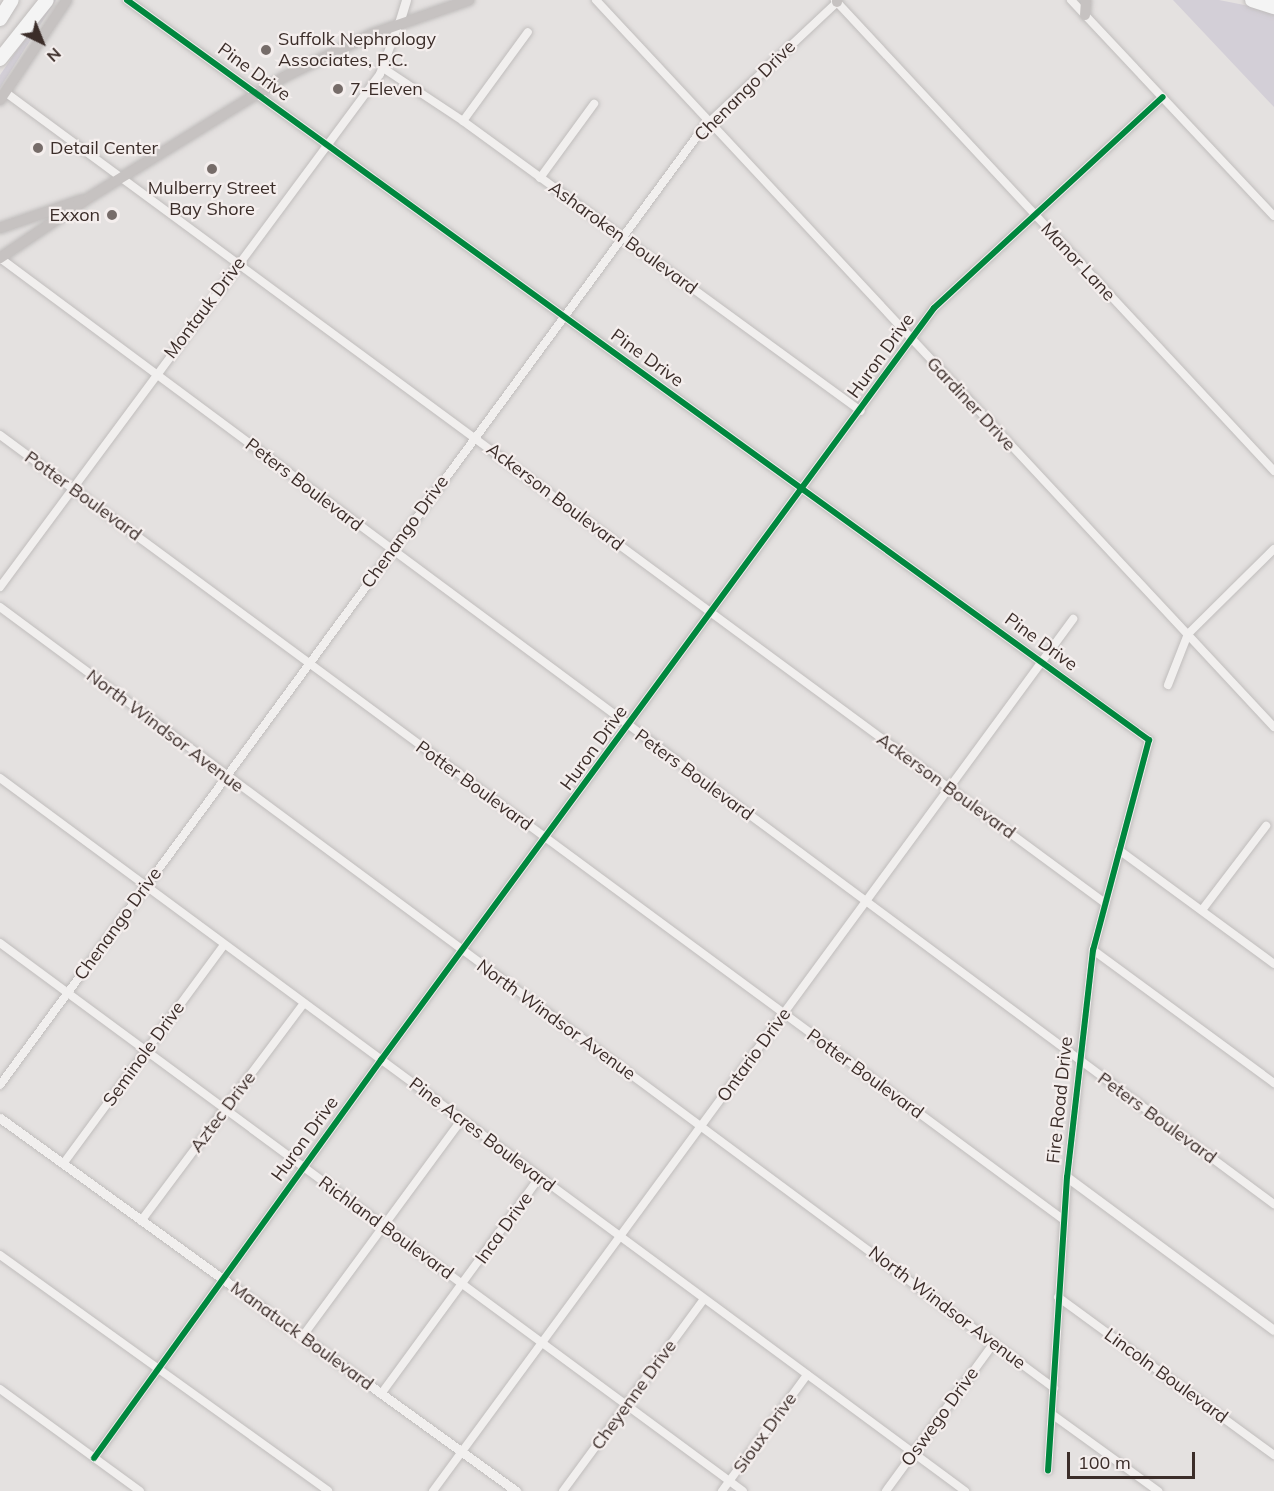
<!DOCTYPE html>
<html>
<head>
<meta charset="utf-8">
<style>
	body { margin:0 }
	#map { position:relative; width:1274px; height:1491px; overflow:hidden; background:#e4e1e0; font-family:Mulish,sans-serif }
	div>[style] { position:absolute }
	.green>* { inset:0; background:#d3cfd7 }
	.roads { filter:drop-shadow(0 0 2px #c0bdbc) drop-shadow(0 0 2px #c0bdbc) }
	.minor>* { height:8px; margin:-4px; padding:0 4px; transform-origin:4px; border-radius:4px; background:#f1efee }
	.tertiary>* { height:9px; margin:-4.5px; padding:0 4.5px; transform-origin:4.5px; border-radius:4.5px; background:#f1efee }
	.secondary>* { height:10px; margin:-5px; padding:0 5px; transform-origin:5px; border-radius:5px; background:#c6c2c1 }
	.motorway>* { height:14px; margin:-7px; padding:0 7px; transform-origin:7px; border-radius:7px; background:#f4f4f4 }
	.cycleway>* { height:6px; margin:-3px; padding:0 3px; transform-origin:3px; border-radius:3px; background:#00873e }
	.dots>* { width:16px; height:16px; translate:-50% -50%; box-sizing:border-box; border:3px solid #f4eeed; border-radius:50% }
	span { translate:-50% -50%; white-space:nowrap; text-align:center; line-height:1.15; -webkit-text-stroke:4.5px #f4eeed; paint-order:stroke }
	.poi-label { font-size:18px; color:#3b2d29 }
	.left { translate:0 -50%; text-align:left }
	.right { translate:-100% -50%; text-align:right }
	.street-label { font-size:18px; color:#3b2d29 }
	.north { position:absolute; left:12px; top:12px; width:60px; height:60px; -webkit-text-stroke:4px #f4eeed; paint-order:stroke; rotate:137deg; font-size:16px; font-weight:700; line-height:24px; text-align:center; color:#3b2d29 }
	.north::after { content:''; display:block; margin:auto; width:21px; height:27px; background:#3b2d29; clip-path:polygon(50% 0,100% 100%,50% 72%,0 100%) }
	.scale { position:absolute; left:1067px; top:1452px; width:128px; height:27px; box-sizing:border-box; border:3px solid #3b2d29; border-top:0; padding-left:8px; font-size:18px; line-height:21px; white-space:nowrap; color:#3b2d29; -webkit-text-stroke:4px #f4eeed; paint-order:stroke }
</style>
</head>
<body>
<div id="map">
	<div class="green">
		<i style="clip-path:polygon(51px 0,56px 0,0 88px,0 75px)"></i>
		<i style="clip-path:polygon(1173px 0,1219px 0,1274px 11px,1274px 107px)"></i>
	</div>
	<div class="roads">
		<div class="minor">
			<i style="left:127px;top:0;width:1262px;rotate:35.91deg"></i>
			<i style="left:1149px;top:740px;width:217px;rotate:104.9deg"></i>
			<i style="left:1093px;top:950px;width:228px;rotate:96.5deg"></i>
			<i style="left:1067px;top:1177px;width:294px;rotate:93.7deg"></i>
			<i style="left:596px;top:0;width:994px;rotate:47deg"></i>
			<i style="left:835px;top:0;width:644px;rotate:47.01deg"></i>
			<i style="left:1071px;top:0;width:296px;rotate:46.8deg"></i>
			<i style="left:383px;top:68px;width:96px;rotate:33.5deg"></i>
			<i style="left:463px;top:121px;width:492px;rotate:36.1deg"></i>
			<i style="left:5px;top:92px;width:1367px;rotate:36.4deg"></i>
			<i style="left:463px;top:121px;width:110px;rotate:-53.9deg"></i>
			<i style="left:540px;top:178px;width:92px;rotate:-53.9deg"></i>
			<i style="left:0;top:258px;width:1587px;rotate:36.6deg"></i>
			<i style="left:0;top:435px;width:1322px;rotate:36.42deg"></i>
			<i style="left:0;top:587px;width:638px;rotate:-53.47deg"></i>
			<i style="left:380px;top:74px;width:54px;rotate:-69.6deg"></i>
			<i style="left:0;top:607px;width:1312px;rotate:36.54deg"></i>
			<i style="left:1168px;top:685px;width:55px;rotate:-68.6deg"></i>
			<i style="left:1188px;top:634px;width:121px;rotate:-44.7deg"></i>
			<i style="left:0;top:778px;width:1200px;rotate:36.46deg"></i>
			<i style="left:1119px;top:850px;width:192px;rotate:36.3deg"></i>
			<i style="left:1202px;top:910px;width:106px;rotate:-52.7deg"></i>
			<i style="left:0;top:943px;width:923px;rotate:36.41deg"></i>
			<i style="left:1093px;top:950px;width:225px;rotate:36.3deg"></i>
			<i style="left:0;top:1085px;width:1187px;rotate:-53.7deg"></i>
			<i style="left:703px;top:128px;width:184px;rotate:-43.2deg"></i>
			<i style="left:63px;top:1164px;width:272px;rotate:-53.7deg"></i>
			<i style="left:141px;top:1221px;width:272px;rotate:-53.2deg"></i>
			<i style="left:0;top:1255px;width:404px;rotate:35.7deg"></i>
			<i style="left:1058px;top:1297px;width:268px;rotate:36.2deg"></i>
			<i style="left:302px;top:1337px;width:270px;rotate:-53.7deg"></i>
			<i style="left:0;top:1389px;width:173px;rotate:36.1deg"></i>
			<i style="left:381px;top:1394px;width:269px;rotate:-53.8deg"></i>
			<i style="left:1053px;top:1415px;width:130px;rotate:35.9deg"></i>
			<i style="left:94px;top:1458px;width:491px;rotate:-54.2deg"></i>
			<i style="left:381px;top:1060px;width:933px;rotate:-53.67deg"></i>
			<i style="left:934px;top:308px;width:311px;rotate:-42.7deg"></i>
			<i style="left:433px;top:1491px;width:1082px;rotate:-53.72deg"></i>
			<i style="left:563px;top:1491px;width:238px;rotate:-53.7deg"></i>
			<i style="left:722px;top:1491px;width:144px;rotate:-53.8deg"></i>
			<i style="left:886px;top:1491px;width:183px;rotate:-53.9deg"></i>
		</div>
		<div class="tertiary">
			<i style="left:399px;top:23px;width:24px;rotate:-73deg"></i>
			<i style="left:0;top:1118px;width:637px;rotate:35.86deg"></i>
			<i style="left:1067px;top:1177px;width:257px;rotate:36.5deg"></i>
		</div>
		<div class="secondary">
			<i style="left:837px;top:2px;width:2px;rotate:-90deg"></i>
			<i style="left:1085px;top:15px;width:15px;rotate:-86deg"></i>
			<i style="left:0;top:100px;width:120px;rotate:-56.2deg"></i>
			<i style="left:0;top:228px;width:86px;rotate:-19.1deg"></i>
			<i style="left:0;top:258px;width:109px;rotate:-34.1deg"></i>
			<i style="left:90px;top:197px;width:228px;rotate:-31.7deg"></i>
			<i style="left:284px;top:77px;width:98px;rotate:-26deg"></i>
			<i style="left:372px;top:34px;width:103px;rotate:-19.3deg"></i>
		</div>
		<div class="motorway">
			<i style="left:1252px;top:0;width:23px;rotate:18deg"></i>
			<i style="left:0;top:19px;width:22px;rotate:-58deg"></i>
			<i style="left:0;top:59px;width:75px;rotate:-51.5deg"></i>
		</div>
	</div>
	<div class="cycleway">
		<i style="left:127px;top:0;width:1262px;rotate:35.91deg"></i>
		<i style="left:1149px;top:740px;width:217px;rotate:104.9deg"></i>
		<i style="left:1093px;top:950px;width:228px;rotate:96.5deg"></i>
		<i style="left:1067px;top:1177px;width:294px;rotate:93.7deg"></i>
		<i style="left:94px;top:1458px;width:491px;rotate:-54.2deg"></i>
		<i style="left:381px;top:1060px;width:933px;rotate:-53.67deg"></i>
		<i style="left:934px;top:308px;width:311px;rotate:-42.7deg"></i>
	</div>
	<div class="dots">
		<i style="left:266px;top:50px;background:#766c69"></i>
		<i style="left:338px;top:89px;background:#766c69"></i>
		<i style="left:38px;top:148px;background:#766c69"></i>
		<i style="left:212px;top:169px;background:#766c69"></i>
		<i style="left:112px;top:215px;background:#766c69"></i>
	</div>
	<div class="poi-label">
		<span class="left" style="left:278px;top:50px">Suffolk Nephrology<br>Associates, P.C.</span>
		<span class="left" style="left:350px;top:89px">7-Eleven</span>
		<span class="left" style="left:50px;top:148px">Detail Center</span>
		<span style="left:212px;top:199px">Mulberry Street<br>Bay Shore</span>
		<span class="right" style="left:100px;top:215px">Exxon</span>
	</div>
	<div class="street-label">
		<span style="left:254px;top:72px;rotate:36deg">Pine Drive</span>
		<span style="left:745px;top:91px;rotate:-45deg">Chenango Drive</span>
		<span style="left:623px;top:238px;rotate:36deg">Asharoken Boulevard</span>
		<span style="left:1078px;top:262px;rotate:47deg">Manor Lane</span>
		<span style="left:205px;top:308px;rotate:-53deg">Montauk Drive</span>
		<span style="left:881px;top:356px;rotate:-54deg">Huron Drive</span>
		<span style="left:647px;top:358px;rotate:36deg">Pine Drive</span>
		<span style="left:971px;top:404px;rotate:47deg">Gardiner Drive</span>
		<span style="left:304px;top:485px;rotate:37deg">Peters Boulevard</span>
		<span style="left:83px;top:496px;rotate:36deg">Potter Boulevard</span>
		<span style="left:555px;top:497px;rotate:37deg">Ackerson Boulevard</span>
		<span style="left:405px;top:532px;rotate:-54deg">Chenango Drive</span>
		<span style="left:1041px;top:642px;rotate:36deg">Pine Drive</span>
		<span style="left:165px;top:731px;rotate:37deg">North Windsor Avenue</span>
		<span style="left:594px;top:748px;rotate:-54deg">Huron Drive</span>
		<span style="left:694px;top:775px;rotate:36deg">Peters Boulevard</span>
		<span style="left:474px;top:786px;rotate:36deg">Potter Boulevard</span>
		<span style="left:946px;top:786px;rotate:36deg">Ackerson Boulevard</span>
		<span style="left:118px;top:924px;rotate:-54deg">Chenango Drive</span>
		<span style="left:556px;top:1020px;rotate:36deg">North Windsor Avenue</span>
		<span style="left:144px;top:1054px;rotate:-54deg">Seminole Drive</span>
		<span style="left:754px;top:1055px;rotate:-54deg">Ontario Drive</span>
		<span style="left:865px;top:1074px;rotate:36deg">Potter Boulevard</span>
		<span style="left:1060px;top:1100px;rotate:-84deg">Fire Road Drive</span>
		<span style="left:223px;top:1112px;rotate:-53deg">Aztec Drive</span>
		<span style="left:1157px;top:1118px;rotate:36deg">Peters Boulevard</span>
		<span style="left:482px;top:1135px;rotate:37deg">Pine Acres Boulevard</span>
		<span style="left:305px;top:1139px;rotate:-54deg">Huron Drive</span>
		<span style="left:386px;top:1228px;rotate:36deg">Richland Boulevard</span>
		<span style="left:504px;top:1228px;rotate:-54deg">Inca Drive</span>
		<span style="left:947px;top:1308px;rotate:37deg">North Windsor Avenue</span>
		<span style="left:302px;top:1336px;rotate:36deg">Manatuck Boulevard</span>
		<span style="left:1166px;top:1376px;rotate:36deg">Lincoln Boulevard</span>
		<span style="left:634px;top:1395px;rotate:-54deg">Cheyenne Drive</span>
		<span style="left:940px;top:1417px;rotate:-54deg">Oswego Drive</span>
		<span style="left:765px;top:1433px;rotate:-54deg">Sioux Drive</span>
	</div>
	<div class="north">N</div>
	<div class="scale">100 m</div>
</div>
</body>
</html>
